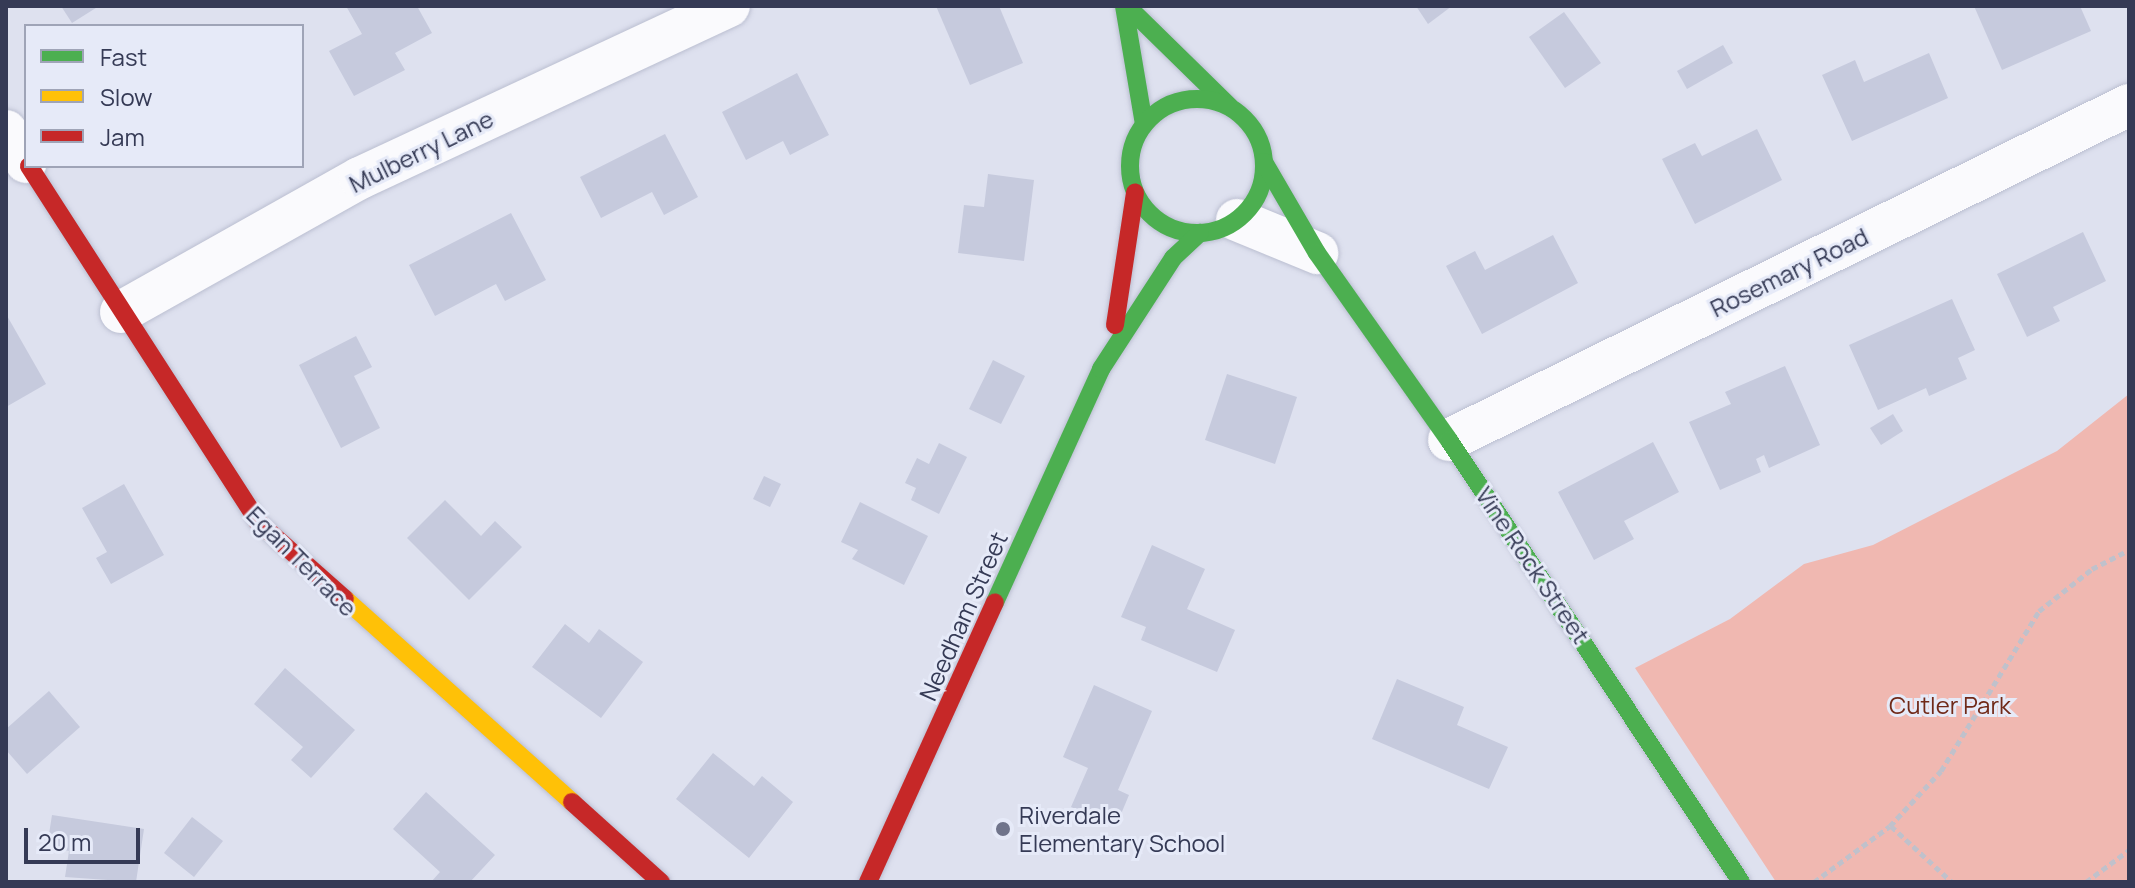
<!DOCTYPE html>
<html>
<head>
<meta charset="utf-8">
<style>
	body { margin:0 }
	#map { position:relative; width:2135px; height:888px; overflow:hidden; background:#dee1ef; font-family:Manrope,sans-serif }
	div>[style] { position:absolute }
	.green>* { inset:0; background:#f0b8b1 }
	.building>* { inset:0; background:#c6cadd }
	.path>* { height:5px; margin-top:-2.5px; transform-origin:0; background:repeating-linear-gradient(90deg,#c0c1cb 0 6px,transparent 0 10px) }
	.roads { filter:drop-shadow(0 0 2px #bbbfd1) drop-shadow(0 0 2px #bbbfd1) }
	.street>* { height:42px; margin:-21px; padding:0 21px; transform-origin:21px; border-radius:21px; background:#fafafd }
	.fast>* { height:18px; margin:-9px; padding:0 9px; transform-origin:9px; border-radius:9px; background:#4caf50 }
	.fast>.ring { margin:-9px; padding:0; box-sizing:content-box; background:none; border:18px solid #4caf50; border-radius:50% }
	.slow>* { height:18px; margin:-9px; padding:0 9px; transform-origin:9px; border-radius:9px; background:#ffc107 }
	.jam>* { height:18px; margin:-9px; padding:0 9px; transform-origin:9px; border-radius:9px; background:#c62828 }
	.dots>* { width:22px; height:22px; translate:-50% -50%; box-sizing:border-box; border:4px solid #e6eaf8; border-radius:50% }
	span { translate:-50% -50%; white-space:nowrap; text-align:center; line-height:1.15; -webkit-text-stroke:6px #e6eaf8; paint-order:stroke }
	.street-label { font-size:24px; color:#353a55 }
	.park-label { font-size:24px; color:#702918 }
	.poi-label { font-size:24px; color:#353a55 }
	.left { translate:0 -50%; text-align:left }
	.frame { position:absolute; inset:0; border:8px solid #353a55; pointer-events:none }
	.legend { position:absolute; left:24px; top:24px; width:280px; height:144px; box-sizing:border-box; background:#e6eaf8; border:2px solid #9fa4b7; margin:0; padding:10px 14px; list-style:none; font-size:24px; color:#353a55 }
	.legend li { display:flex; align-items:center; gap:16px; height:40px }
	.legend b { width:40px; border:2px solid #9fa4b7 }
	.scale { position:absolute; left:24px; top:828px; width:116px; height:36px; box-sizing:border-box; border:4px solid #353a55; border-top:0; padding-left:10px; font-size:24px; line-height:28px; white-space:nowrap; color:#353a55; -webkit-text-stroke:6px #e6eaf8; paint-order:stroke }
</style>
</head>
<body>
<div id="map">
	<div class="green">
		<i style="clip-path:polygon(2129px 394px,2129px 882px,1776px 882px,1635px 668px,1730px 619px,1804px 564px,1873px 545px,2057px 451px)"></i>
	</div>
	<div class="building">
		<i style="clip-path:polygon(61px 6px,99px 6px,72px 23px)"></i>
		<i style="clip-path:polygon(346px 6px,417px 6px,432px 33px,395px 53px,405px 70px,354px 96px,329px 51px,362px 34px)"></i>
		<i style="clip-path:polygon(936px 6px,999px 6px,1023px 63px,970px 85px)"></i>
		<i style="clip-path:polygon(1416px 6px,1452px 6px,1428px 24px)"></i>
		<i style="clip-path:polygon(1974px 6px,2080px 6px,2091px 31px,2002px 70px)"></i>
		<i style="clip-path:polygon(1564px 12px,1601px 63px,1565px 88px,1529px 37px)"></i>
		<i style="clip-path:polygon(1723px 45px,1733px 63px,1687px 89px,1677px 71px)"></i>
		<i style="clip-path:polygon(1929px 53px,1948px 98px,1852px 141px,1822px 75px,1855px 60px,1864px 82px)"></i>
		<i style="clip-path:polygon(797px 73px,829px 135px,790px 155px,783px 141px,746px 160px,722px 112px)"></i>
		<i style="clip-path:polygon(1757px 129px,1782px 180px,1695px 224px,1662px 159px,1695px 143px,1702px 156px)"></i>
		<i style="clip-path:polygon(665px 134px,698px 197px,664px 215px,652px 192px,601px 218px,580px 177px)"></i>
		<i style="clip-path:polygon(988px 174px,1034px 180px,1024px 261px,958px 253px,964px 205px,984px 207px)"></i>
		<i style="clip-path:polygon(511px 213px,546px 280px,505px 301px,496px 284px,435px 316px,409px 265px)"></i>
		<i style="clip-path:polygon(2083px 232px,2106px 281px,2053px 307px,2060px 321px,2027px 337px,1997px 274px)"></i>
		<i style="clip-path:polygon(1553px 235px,1578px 283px,1482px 334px,1446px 266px,1475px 251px,1485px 270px)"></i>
		<i style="clip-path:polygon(1952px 299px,1975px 350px,1958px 358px,1967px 379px,1929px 396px,1926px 388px,1878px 410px,1849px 345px)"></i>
		<i style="clip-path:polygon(6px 314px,46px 384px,6px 407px)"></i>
		<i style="clip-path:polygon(356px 336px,372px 367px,354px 376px,380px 428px,341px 448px,299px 365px)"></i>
		<i style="clip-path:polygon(993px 360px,1025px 376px,1001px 424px,969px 409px)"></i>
		<i style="clip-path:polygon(1785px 366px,1820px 445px,1769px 468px,1764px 455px,1756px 459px,1761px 472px,1720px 490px,1689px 422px,1731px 404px,1725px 392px)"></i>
		<i style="clip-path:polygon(1227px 374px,1297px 397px,1275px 464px,1205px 440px)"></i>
		<i style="clip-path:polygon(1893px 414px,1903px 431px,1881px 445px,1870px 428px)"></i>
		<i style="clip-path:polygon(1653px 442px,1679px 492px,1624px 521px,1634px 539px,1594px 560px,1558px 492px)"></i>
		<i style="clip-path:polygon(939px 443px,967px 457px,939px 514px,911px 500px,916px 488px,905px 483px,917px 458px,929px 464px)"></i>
		<i style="clip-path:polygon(764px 476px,781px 484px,770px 507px,753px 499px)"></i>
		<i style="clip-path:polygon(124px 484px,164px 555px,111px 584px,96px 558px,107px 552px,82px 508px)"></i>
		<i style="clip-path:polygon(445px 500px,481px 536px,495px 521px,522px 547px,469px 600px,407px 538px)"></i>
		<i style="clip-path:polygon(860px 502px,928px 536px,904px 585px,852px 559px,858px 550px,841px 542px)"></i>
		<i style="clip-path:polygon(1152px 545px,1205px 569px,1187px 609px,1235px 630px,1217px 672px,1141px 640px,1146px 627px,1121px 617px)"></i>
		<i style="clip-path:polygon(565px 624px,589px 643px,599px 629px,643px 662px,601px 718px,532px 667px)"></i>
		<i style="clip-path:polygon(285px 668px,355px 730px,311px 778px,291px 760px,303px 747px,254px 704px)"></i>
		<i style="clip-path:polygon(1397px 679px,1464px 707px,1457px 725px,1508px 747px,1489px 789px,1372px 739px)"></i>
		<i style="clip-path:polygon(1094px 685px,1152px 711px,1118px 790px,1129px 795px,1116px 826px,1071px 807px,1088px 768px,1063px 757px)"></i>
		<i style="clip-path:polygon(49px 691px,80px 727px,27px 774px,6px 750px,6px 729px)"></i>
		<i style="clip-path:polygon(713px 753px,754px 786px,762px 776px,793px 802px,749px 858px,676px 799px)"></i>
		<i style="clip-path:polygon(426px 792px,495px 855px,470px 882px,431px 882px,440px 872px,393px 829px)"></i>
		<i style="clip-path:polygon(52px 815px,144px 829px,136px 882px,65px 877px,69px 851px,47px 847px)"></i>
		<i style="clip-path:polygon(192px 817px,223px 841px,194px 877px,164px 853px)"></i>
	</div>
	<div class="path">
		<i style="left:1891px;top:826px;width:83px;rotate:42.6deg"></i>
		<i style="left:1814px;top:882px;width:94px;rotate:-36.4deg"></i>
		<i style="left:1890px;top:826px;width:75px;rotate:-47.2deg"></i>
		<i style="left:1941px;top:771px;width:188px;rotate:-58.5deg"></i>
		<i style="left:2039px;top:611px;width:68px;rotate:-38.4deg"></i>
		<i style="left:2092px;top:569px;width:42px;rotate:-27.2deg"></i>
		<i style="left:2086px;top:882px;width:54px;rotate:-36.7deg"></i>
	</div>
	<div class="roads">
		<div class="street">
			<i style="left:6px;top:131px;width:37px;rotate:57deg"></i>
			<i style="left:1237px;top:220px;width:87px;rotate:22.4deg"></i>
			<i style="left:121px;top:312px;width:274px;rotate:-29.3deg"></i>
			<i style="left:360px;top:178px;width:407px;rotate:-25deg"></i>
			<i style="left:1449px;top:440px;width:758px;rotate:-26.23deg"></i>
		</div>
		<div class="fast">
			<i style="left:1124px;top:6px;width:120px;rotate:80.4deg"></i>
			<i style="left:1127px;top:6px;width:144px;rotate:44.4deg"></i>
			<i class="ring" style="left:1130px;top:99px;width:116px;height:116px"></i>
			<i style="left:1264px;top:162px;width:105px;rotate:59.8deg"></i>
			<i style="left:1317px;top:253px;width:229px;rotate:54.8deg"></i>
			<i style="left:1449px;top:440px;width:530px;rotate:56.55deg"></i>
			<i style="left:995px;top:602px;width:256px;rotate:-65.5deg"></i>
			<i style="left:1101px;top:369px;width:132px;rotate:-57deg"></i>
			<i style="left:1173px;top:258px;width:37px;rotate:-43deg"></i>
		</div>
		<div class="slow">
			<i style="left:345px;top:599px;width:305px;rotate:41.8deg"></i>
		</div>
		<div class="jam">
			<i style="left:29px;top:166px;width:423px;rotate:57.2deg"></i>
			<i style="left:258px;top:522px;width:116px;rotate:41.5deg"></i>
			<i style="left:1115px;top:325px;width:134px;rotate:-81.4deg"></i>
			<i style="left:572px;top:802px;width:120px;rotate:42deg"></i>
			<i style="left:868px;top:882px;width:307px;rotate:-65.6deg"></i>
		</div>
	</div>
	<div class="dots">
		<i style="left:1003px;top:829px;background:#70748b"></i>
	</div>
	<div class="street-label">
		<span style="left:421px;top:151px;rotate:-26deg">Mulberry Lane</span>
		<span style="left:1789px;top:272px;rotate:-26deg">Rosemary Road</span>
		<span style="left:302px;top:561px;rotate:45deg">Egan Terrace</span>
		<span style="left:1533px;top:565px;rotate:56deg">Vine Rock Street</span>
		<span style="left:963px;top:616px;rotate:-66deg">Needham Street</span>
	</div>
	<div class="park-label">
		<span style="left:1950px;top:705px">Cutler Park</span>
	</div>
	<div class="poi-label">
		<span class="left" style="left:1019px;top:829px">Riverdale<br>Elementary School</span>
	</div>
	<div class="frame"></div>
	<ul class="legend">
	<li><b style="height:10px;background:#4caf50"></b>Fast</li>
	<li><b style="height:10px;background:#ffc107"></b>Slow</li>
	<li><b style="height:10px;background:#c62828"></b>Jam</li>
	</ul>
	<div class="scale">20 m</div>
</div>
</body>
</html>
